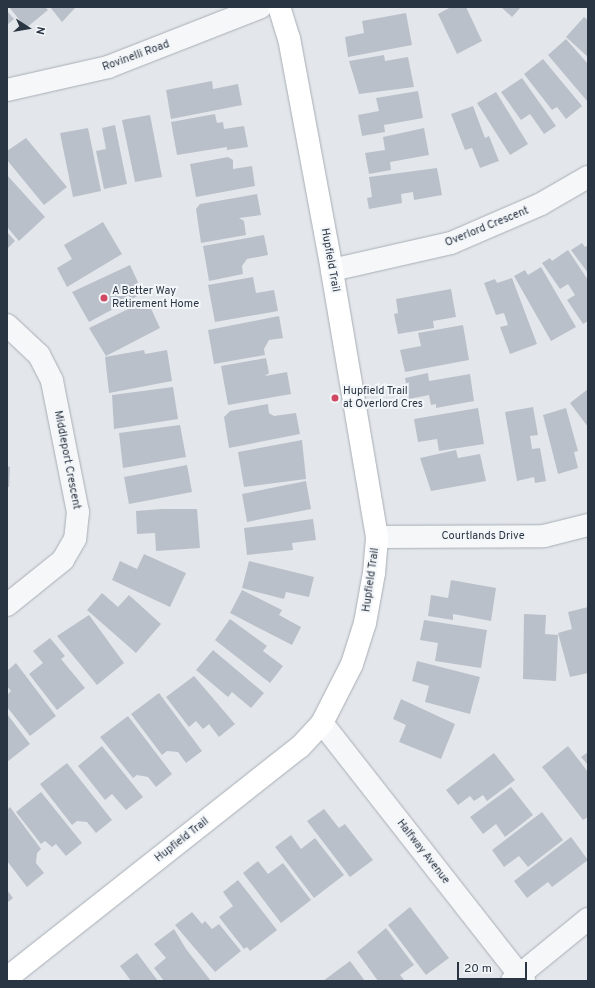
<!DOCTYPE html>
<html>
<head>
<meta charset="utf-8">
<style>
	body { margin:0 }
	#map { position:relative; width:595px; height:988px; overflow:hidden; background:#e3e7eb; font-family:Overpass,sans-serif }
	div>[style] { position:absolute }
	.building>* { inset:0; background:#bac0c9 }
	.roads { filter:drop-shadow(0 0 1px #a8aeb6) drop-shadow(0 0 1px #a8aeb6) }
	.street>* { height:22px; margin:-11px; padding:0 11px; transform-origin:11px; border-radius:11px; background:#f6f7f9 }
	.secondary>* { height:22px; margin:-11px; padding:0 11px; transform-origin:11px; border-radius:11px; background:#fff }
	.dots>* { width:11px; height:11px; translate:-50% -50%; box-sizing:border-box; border:2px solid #f3f6f8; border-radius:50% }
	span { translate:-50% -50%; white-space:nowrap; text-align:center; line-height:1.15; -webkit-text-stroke:4px #f3f6f8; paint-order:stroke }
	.street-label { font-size:11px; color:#2a3544 }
	.poi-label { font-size:11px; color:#2a3544 }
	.left { translate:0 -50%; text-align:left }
	.frame { position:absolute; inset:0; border:8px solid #2a3544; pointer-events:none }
	.north { position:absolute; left:8px; top:8px; width:40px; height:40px; -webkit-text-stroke:3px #f3f6f8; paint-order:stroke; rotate:102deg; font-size:11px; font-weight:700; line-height:16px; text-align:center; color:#2a3544 }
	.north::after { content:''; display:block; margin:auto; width:14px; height:18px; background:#2a3544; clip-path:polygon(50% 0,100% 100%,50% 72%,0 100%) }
	.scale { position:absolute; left:457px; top:962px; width:70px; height:18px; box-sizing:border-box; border:2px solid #2a3544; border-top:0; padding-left:5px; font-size:12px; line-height:14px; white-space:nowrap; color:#2a3544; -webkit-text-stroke:3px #f3f6f8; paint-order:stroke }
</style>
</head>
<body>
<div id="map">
	<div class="building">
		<i style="clip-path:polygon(9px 7px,45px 7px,48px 10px,26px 28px)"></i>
		<i style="clip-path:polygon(50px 7px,76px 7px,62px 22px)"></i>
		<i style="clip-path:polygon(451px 7px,466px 7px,482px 41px,457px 54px,438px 14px)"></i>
		<i style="clip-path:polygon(501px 7px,521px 7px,512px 17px)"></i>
		<i style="clip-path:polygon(7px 11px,14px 19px,7px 25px)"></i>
		<i style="clip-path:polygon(406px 13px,412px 45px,348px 57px,345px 37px,364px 33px,362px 21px)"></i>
		<i style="clip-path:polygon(584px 17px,588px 20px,588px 57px,566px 37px)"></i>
		<i style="clip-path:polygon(566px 39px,588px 64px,587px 101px,548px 55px)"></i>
		<i style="clip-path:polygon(384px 55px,385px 61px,408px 57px,414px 87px,359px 94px,349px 61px)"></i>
		<i style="clip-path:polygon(543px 59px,582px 106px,566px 119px,557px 107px,552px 110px,524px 74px)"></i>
		<i style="clip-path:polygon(522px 78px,556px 126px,544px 134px,530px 114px,521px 120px,501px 92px)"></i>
		<i style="clip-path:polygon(212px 81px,213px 89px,238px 84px,242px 105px,171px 119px,166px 90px)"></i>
		<i style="clip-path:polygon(418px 91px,423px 118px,384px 125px,385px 132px,362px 136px,358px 115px,379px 111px,376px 98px)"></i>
		<i style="clip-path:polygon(496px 92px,528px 144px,510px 155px,477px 103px)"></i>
		<i style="clip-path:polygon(473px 106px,485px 138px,489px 136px,499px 161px,480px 168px,472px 148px,465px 150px,451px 114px)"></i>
		<i style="clip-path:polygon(215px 114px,217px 123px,223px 122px,224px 129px,244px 126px,248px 147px,227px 150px,227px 147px,177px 155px,171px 122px)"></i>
		<i style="clip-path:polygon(150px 115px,162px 177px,135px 182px,122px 120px)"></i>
		<i style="clip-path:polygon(115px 125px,127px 184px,104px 189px,96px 151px,106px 149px,102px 128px)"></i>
		<i style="clip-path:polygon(88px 128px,101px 191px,73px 197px,60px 133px)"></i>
		<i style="clip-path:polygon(424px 128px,429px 155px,390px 162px,391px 170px,369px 174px,365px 153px,385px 150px,383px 137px)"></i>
		<i style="clip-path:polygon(26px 138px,67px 187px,44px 205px,7px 160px,7px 151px)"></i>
		<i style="clip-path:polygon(228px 157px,233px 160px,233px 169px,252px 166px,255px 186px,196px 197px,190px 164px)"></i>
		<i style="clip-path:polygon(437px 168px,442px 195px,414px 200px,413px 192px,401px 194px,402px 203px,369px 209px,367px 198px,372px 197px,369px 177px)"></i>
		<i style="clip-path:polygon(7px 175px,45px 217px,19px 241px,7px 227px)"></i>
		<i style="clip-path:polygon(257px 194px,261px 215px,239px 218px,244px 221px,246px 235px,201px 243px,196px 209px,200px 204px)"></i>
		<i style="clip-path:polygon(103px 222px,122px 254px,67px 287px,57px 268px,72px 259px,64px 245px)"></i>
		<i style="clip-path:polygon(7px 232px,15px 241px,7px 249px)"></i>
		<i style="clip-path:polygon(264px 235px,268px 255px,247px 259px,242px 266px,243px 274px,209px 281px,203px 246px)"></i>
		<i style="clip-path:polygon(582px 243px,585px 247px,588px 245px,588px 273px,571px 250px)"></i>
		<i style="clip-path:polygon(568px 250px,588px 280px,588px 321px,583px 324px,567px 300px,575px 295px,568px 284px,560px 289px,542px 263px,550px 258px,552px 261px)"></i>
		<i style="clip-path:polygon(130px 265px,143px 293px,89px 322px,72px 292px)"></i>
		<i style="clip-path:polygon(541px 267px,576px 327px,551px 341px,514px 276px,525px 270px,528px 275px)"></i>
		<i style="clip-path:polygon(253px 277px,256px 293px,274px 290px,278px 311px,215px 322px,208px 285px)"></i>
		<i style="clip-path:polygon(512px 278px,537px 344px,510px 354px,500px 327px,508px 325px,504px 313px,496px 315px,484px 283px,495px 279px,497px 283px)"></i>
		<i style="clip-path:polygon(451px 289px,456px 317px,433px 321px,434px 328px,398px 334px,394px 314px,398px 313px,396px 299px)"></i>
		<i style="clip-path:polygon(147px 300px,160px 328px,106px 356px,89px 328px)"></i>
		<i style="clip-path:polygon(279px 316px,283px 338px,269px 340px,264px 349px,265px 355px,214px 364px,208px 330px)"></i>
		<i style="clip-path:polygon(463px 325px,469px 360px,405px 372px,400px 350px,421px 346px,418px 333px)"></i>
		<i style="clip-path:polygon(144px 350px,145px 354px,167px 350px,172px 381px,109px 393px,105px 357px)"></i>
		<i style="clip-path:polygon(266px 358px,269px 373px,265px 376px,287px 372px,291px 394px,228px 405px,221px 366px)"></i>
		<i style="clip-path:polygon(428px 373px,429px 381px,470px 374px,474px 401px,436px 408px,436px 404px,431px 405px,429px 395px,409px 399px,405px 378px)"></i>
		<i style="clip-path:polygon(173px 387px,178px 419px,114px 429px,112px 395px)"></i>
		<i style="clip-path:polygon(588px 389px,588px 427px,570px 403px)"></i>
		<i style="clip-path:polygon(268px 404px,269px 413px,274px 416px,296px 413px,300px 434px,229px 448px,224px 417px,230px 411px)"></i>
		<i style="clip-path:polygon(533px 407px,538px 435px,530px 436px,532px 449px,540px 448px,546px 481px,535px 483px,534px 477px,517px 481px,505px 412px)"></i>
		<i style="clip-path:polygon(478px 408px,484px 444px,439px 451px,437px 439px,418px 442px,414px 419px)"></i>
		<i style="clip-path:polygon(566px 408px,578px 451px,574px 452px,578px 468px,558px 474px,543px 415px)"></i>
		<i style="clip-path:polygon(180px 425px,186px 457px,123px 468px,119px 433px)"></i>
		<i style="clip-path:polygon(302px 440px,306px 479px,244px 487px,238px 452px)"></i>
		<i style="clip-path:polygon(456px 450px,458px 458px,480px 454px,486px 481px,431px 491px,420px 458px)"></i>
		<i style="clip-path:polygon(187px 465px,192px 492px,129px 504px,124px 477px)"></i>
		<i style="clip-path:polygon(7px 466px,10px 467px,9px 487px,7px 487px)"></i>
		<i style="clip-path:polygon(306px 481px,311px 509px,247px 522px,242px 494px)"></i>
		<i style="clip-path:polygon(162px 509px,197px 509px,200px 548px,156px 551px,155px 533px,137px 534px,136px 511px)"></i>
		<i style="clip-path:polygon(313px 519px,316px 540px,292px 543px,293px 550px,247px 555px,244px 528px)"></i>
		<i style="clip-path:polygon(144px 554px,186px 573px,170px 607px,112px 580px,120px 561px,137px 569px)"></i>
		<i style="clip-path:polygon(249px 561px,314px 577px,309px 597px,286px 592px,284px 599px,242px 588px)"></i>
		<i style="clip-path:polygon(451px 580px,496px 588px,491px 621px,453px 614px,453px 620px,428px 616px,431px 595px,448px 598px)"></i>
		<i style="clip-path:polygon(242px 590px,282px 610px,279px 615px,301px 627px,292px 645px,230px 613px)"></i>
		<i style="clip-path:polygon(102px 593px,118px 607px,129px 595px,161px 624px,136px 653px,87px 610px)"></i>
		<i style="clip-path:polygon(588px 607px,588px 673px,570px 677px,558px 633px,572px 629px,568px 612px)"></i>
		<i style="clip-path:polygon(524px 614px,546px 615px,545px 634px,558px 635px,556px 681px,523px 679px)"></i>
		<i style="clip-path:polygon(89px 615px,124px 663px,97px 685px,57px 636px)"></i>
		<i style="clip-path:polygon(230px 619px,267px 646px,263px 651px,283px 666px,270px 683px,215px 640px)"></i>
		<i style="clip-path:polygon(424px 620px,487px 630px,481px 668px,435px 661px,438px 643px,420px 640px)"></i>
		<i style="clip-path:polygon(50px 638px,65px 656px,61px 659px,85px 688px,57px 710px,29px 674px,43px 663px,33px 651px)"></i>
		<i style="clip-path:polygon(213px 650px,264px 693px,251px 708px,232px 692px,228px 697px,196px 670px)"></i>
		<i style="clip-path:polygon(417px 661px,480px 677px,470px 714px,425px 702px,429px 686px,412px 681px)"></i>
		<i style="clip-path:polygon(16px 663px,56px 716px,30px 736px,7px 707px,7px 695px,11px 691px,7px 686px,7px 671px)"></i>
		<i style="clip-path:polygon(194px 676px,235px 724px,219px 737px,209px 724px,203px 729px,196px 721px,189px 727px,166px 697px)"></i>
		<i style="clip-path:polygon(159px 693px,202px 751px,186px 763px,178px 752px,167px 751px,162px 755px,131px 714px)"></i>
		<i style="clip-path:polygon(401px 699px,455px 724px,441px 759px,399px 742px,406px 725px,393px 719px)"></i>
		<i style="clip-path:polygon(7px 714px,30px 744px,7px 762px)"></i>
		<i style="clip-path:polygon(128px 716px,172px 774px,156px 787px,148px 777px,137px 775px,133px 778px,100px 737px)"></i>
		<i style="clip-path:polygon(102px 746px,143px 797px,126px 810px,112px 794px,105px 800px,78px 766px)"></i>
		<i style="clip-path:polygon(568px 746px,588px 772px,588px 817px,583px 820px,542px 767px)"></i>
		<i style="clip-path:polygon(588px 752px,588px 765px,581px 757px)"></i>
		<i style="clip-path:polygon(494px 753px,515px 780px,487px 801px,483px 795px,474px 801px,470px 796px,458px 805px,446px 790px)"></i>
		<i style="clip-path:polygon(67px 763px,112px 820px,96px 833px,87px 822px,77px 821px,72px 825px,40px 784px)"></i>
		<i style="clip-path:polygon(511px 787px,533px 815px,505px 837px,496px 824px,483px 834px,470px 817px)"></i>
		<i style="clip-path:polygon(41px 792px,82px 843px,66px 856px,56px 844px,52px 847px,45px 841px,41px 844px,16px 812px)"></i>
		<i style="clip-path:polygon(10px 807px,41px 849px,37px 853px,36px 863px,44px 873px,27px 887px,7px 861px,7px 810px)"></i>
		<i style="clip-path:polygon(324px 809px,339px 828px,345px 824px,373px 860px,350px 877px,307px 821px)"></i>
		<i style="clip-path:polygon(542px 812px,563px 840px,528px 867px,519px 856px,504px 867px,492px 850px)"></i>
		<i style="clip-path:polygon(291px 835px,301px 849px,315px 838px,344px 875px,314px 898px,275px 847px)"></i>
		<i style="clip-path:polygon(571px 837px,588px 860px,552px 887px,548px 882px,527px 898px,514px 881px)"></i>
		<i style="clip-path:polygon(258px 861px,268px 874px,283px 863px,311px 900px,281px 923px,243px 873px)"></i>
		<i style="clip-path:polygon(238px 880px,277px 930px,250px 951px,247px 947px,244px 949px,219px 917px,233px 906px,223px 892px)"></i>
		<i style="clip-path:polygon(7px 890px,13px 898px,7px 903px)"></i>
		<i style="clip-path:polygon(410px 907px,449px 958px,426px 975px,388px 925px)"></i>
		<i style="clip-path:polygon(192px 912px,202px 924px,205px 921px,212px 929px,219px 924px,241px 951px,215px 972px,175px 925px)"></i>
		<i style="clip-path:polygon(386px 928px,414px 965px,400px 975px,405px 981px,378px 981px,357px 952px)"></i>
		<i style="clip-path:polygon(174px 929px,186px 949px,211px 981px,164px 981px,154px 968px,166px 958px,154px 944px)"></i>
		<i style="clip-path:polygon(137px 953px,158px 981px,131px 981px,120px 966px)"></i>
		<i style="clip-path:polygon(350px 961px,365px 981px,323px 981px)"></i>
	</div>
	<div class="roads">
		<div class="street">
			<i style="left:7px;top:90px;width:104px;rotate:-12.8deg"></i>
			<i style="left:108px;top:67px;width:164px;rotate:-21.4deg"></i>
			<i style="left:332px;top:270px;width:122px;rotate:-12.8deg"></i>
			<i style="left:451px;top:243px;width:98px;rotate:-23.4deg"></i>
			<i style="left:541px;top:204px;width:54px;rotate:-29.9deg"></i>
			<i style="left:7px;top:325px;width:44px;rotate:43.2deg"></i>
			<i style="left:39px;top:355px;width:29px;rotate:63deg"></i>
			<i style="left:52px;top:381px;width:134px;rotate:78.8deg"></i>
			<i style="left:78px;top:512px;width:27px;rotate:96deg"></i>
			<i style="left:75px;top:539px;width:24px;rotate:120deg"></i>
			<i style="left:63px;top:560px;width:72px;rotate:141.2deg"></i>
			<i style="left:377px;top:537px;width:167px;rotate:-0.3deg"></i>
			<i style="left:544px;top:536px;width:45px;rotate:-14deg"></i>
			<i style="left:322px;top:723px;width:328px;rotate:51.9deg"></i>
			<i style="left:512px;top:981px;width:98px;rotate:-39.2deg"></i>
		</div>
		<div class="secondary">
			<i style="left:7px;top:978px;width:373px;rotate:-38.3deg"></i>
			<i style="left:300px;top:747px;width:33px;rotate:-47deg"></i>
			<i style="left:322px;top:723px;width:66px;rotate:-63deg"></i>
			<i style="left:352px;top:664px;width:43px;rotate:-72.4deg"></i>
			<i style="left:365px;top:623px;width:51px;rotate:-79.8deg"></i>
			<i style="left:374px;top:573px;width:36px;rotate:-85deg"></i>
			<i style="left:377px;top:537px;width:271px;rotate:-99.6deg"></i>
			<i style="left:332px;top:270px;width:235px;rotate:-100.5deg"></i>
			<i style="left:289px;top:39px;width:34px;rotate:-107deg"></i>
		</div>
	</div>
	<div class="dots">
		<i style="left:104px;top:298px;background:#d04864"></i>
		<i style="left:335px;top:398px;background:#d04864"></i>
	</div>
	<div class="street-label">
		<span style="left:136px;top:56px;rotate:-20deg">Rovinelli Road</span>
		<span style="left:487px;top:227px;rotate:-22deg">Overlord Crescent</span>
		<span style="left:330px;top:260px;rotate:80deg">Hupfield Trail</span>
		<span style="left:67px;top:460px;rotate:79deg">Middleport Crescent</span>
		<span style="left:483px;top:536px">Courtlands Drive</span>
		<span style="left:371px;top:580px;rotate:-82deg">Hupfield Trail</span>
		<span style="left:182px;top:840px;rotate:-38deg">Hupfield Trail</span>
		<span style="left:423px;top:852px;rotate:52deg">Halfway Avenue</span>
	</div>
	<div class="poi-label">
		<span class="left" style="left:112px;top:298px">A Better Way<br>Retirement Home</span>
		<span class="left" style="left:343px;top:398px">Hupfield Trail<br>at Overlord Cres</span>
	</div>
	<div class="frame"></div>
	<div class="north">N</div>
	<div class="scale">20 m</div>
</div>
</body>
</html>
